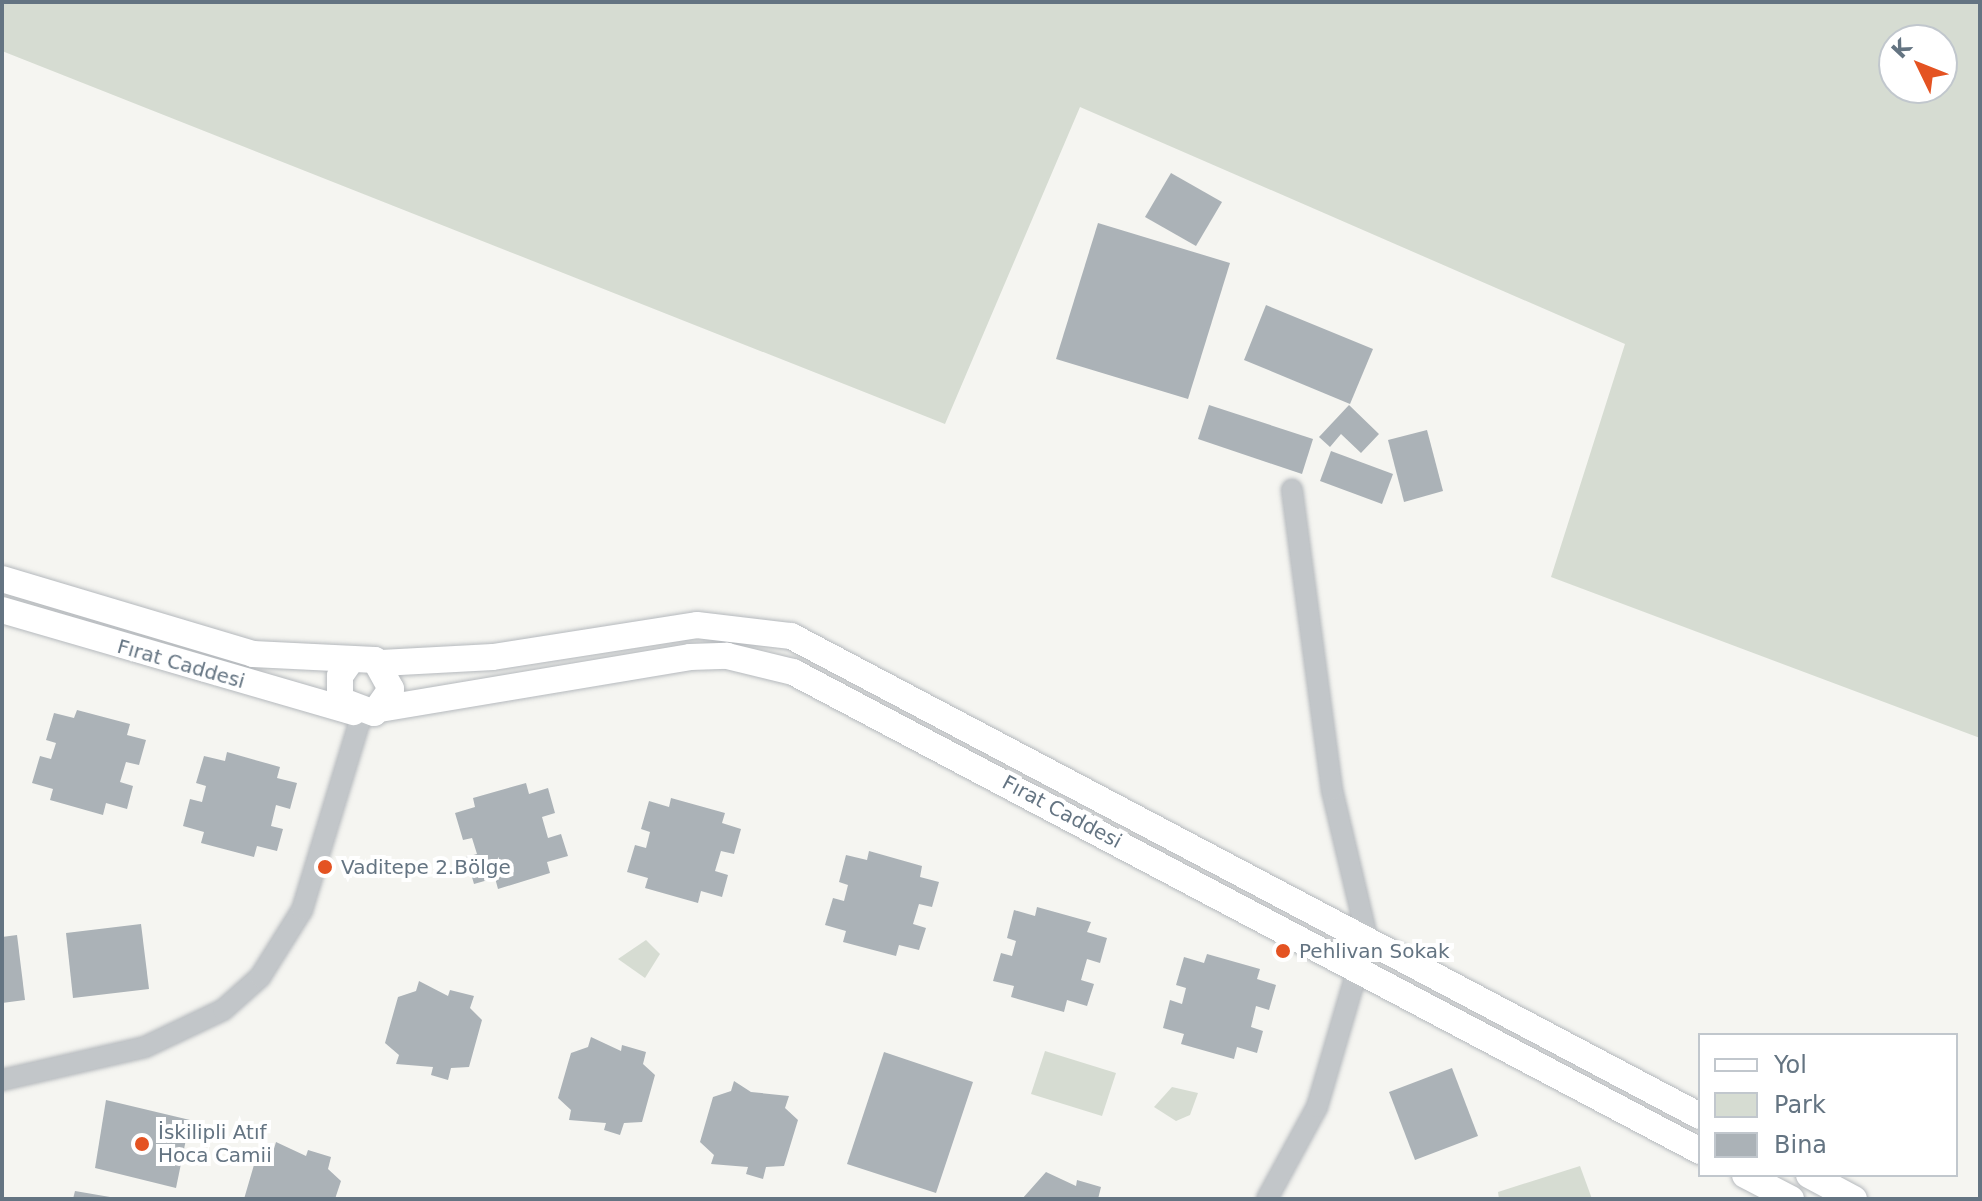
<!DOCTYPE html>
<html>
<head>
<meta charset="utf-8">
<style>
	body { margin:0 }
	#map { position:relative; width:1982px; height:1201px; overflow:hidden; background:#f5f5f1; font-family:"DejaVu Sans",sans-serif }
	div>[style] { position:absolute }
	.green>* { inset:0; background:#d6dcd2 }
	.building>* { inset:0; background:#abb2b7 }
	.roads { filter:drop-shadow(0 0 2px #b5b9bd) drop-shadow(0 0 2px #b5b9bd) }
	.minor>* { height:20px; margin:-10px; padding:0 10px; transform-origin:10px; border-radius:10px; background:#c2c6c9 }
	.major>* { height:26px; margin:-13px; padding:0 13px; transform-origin:13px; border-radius:13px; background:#fff }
	.dots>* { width:22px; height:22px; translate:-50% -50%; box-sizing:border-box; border:4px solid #fff; border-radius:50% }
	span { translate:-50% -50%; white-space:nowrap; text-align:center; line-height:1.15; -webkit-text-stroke:8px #fff; paint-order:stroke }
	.street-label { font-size:20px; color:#647482 }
	.poi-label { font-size:20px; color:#647482 }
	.left { translate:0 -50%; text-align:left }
	.frame { position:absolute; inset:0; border:4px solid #647482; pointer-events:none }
	.legend { position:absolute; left:1698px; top:1033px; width:260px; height:144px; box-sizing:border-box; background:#fff; border:2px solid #c1c7cd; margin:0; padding:10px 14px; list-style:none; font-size:24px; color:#647482 }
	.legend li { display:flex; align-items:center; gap:16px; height:40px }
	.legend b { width:40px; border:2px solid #c1c7cd }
	.north { position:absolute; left:1878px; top:24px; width:80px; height:80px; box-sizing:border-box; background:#fff; border:2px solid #c1c7cd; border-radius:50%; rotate:313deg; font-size:22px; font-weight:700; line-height:32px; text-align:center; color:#647482 }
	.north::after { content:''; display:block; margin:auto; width:28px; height:36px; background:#e45322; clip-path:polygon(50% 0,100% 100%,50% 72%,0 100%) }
</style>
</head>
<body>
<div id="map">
	<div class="green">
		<i style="clip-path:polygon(evenodd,2px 2px,1980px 2px,1980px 738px,1551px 577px,1625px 344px,1080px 107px,945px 424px,2px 51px,2px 2px,1894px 40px,1942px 40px,1942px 88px,1894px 88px,1894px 40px)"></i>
		<i style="clip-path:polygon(646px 940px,660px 954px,645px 978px,618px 959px)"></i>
		<i style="clip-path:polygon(1045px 1051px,1116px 1073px,1102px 1116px,1031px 1094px)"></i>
		<i style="clip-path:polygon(1172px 1087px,1198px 1093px,1190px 1115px,1176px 1121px,1154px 1107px)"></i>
		<i style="clip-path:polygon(1580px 1166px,1592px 1199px,1499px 1199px,1498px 1192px)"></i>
	</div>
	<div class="building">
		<i style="clip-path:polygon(1171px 173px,1222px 202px,1196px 246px,1145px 217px)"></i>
		<i style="clip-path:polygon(1098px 223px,1230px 263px,1188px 399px,1056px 359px)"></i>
		<i style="clip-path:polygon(1266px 305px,1373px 349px,1350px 404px,1244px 360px)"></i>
		<i style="clip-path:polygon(1209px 405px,1313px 439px,1302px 474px,1198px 439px)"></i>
		<i style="clip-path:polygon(1349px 405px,1379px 434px,1361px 453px,1341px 434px,1330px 447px,1319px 437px)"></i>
		<i style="clip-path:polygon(1427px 430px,1443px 491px,1404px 502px,1388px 440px)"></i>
		<i style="clip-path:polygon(1331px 451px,1393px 474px,1382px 504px,1320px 481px)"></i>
		<i style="clip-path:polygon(77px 710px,130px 724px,127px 735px,146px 740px,139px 765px,126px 762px,120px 782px,133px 786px,127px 809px,106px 803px,103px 815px,50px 800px,53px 789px,32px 783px,40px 756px,51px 759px,56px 743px,46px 740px,54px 713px,74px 718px)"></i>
		<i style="clip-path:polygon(227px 752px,280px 767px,277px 778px,297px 783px,290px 809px,276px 805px,271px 826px,283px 829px,277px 851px,257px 846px,254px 857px,201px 843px,204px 832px,183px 826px,190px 799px,202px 802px,206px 786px,196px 783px,204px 756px,225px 761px)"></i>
		<i style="clip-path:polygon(526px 783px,529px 794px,548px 788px,555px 813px,542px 817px,548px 838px,561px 834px,568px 856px,547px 862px,550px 873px,498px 889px,495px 878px,474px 884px,466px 857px,477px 854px,472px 838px,463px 840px,455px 813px,475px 807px,473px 798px)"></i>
		<i style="clip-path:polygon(671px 798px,725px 813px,722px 823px,741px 829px,734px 854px,721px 851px,715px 871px,728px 875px,722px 897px,701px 891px,698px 903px,645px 888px,648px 878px,627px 872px,635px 845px,646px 848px,650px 832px,641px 829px,649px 801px,669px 807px)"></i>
		<i style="clip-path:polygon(869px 851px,922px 866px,920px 877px,939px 882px,932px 907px,919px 904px,913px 924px,926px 928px,919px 950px,899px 945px,896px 956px,843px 942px,846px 931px,825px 925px,833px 898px,844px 901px,848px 885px,839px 882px,846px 855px,867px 860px)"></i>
		<i style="clip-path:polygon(1037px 907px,1091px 922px,1087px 932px,1107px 938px,1100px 963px,1087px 959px,1081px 980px,1094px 984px,1087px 1006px,1067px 1000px,1064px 1012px,1011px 997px,1014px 986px,993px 981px,1001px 953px,1012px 956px,1016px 941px,1007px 938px,1014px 910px,1035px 916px)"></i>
		<i style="clip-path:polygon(141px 924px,149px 989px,73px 998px,66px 933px)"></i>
		<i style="clip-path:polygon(17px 935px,25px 1000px,2px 1003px,2px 937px)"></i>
		<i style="clip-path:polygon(1207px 954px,1260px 969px,1257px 979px,1276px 985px,1269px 1010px,1256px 1006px,1251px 1027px,1263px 1031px,1257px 1053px,1237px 1047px,1234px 1059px,1181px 1044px,1184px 1034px,1163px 1028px,1170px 1000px,1182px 1004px,1186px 988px,1176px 985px,1184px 957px,1204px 963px)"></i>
		<i style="clip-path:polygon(419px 981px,448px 996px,450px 990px,474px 996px,470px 1008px,482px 1020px,469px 1067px,451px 1068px,448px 1080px,431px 1075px,433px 1067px,396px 1064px,399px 1055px,385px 1043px,398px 997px,416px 991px)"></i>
		<i style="clip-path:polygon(591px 1037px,621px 1051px,622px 1045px,646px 1052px,643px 1064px,655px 1075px,642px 1122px,624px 1123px,620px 1135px,604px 1130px,606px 1123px,569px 1120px,571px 1110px,558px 1098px,571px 1053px,588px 1047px)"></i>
		<i style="clip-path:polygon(884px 1052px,973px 1082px,936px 1193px,847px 1164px)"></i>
		<i style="clip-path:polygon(1452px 1068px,1478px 1136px,1415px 1160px,1389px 1092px)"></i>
		<i style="clip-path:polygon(734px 1081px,751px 1092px,789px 1096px,785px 1108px,798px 1120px,784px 1166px,766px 1167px,763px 1179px,746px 1174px,748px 1167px,711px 1164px,714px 1155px,700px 1142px,713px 1097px,731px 1091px)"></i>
		<i style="clip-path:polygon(106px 1100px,190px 1120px,176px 1188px,95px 1168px)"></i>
		<i style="clip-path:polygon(276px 1142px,306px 1156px,308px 1150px,331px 1157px,328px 1169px,341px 1181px,335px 1199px,244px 1199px,256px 1158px,273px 1152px)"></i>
		<i style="clip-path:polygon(1046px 1172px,1076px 1186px,1077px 1180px,1101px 1187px,1098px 1199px,1022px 1199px)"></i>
		<i style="clip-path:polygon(75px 1191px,110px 1197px,110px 1199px,73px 1199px)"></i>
	</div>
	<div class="roads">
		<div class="minor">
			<i style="left:2px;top:1080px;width:147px;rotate:-13deg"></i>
			<i style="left:145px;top:1047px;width:86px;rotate:-25.4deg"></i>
			<i style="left:223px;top:1010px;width:50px;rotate:-41.7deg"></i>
			<i style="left:260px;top:977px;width:79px;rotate:-57.9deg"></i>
			<i style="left:302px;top:910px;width:205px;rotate:-73deg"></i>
			<i style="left:1267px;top:1199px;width:105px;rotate:-61.5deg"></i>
			<i style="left:1317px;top:1107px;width:177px;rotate:-73.6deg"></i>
			<i style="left:1367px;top:937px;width:151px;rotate:-103.4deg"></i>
			<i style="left:1332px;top:790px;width:303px;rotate:-97.6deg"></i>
		</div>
		<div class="major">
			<i style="left:2px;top:579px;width:262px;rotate:16.6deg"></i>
			<i style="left:253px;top:654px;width:122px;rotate:2.8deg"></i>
			<i style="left:375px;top:660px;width:33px;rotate:61deg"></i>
			<i style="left:391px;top:689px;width:29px;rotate:125deg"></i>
			<i style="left:374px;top:713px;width:36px;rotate:-159deg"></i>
			<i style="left:340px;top:700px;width:24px;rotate:-90deg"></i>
			<i style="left:340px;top:676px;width:19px;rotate:-55deg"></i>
			<i style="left:2px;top:610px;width:366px;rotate:16.2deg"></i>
			<i style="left:381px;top:663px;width:112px;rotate:-3.1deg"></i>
			<i style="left:493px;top:657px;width:206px;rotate:-8.9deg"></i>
			<i style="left:697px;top:625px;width:95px;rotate:6.7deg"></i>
			<i style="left:791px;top:636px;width:1028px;rotate:27.84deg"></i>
			<i style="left:380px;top:709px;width:314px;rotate:-9.5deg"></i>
			<i style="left:690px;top:657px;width:37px;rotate:-2deg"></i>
			<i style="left:727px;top:656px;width:68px;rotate:13.6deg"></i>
			<i style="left:793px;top:672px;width:1026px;rotate:27.84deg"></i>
			<i style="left:1745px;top:1175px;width:52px;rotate:27.6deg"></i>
			<i style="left:1809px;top:1175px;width:51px;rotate:28.1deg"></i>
		</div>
	</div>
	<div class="dots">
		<i style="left:325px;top:867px;background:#e45322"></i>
		<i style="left:1283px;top:951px;background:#e45322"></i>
		<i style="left:142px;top:1144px;background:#e45322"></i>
	</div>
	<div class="street-label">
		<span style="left:181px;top:664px;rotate:16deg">Fırat Caddesi</span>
		<span style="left:1062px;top:812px;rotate:28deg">Fırat Caddesi</span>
	</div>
	<div class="poi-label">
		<span class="left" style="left:341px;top:867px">Vaditepe 2.Bölge</span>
		<span class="left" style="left:1299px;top:951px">Pehlivan Sokak</span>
		<span class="left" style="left:158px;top:1144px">İskilipli Atıf<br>Hoca Camii</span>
	</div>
	<div class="frame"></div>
	<ul class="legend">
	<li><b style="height:10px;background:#fff"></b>Yol</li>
	<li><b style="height:22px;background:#d6dcd2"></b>Park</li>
	<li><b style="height:22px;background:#abb2b7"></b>Bina</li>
	</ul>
	<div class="north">K</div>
</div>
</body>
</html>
